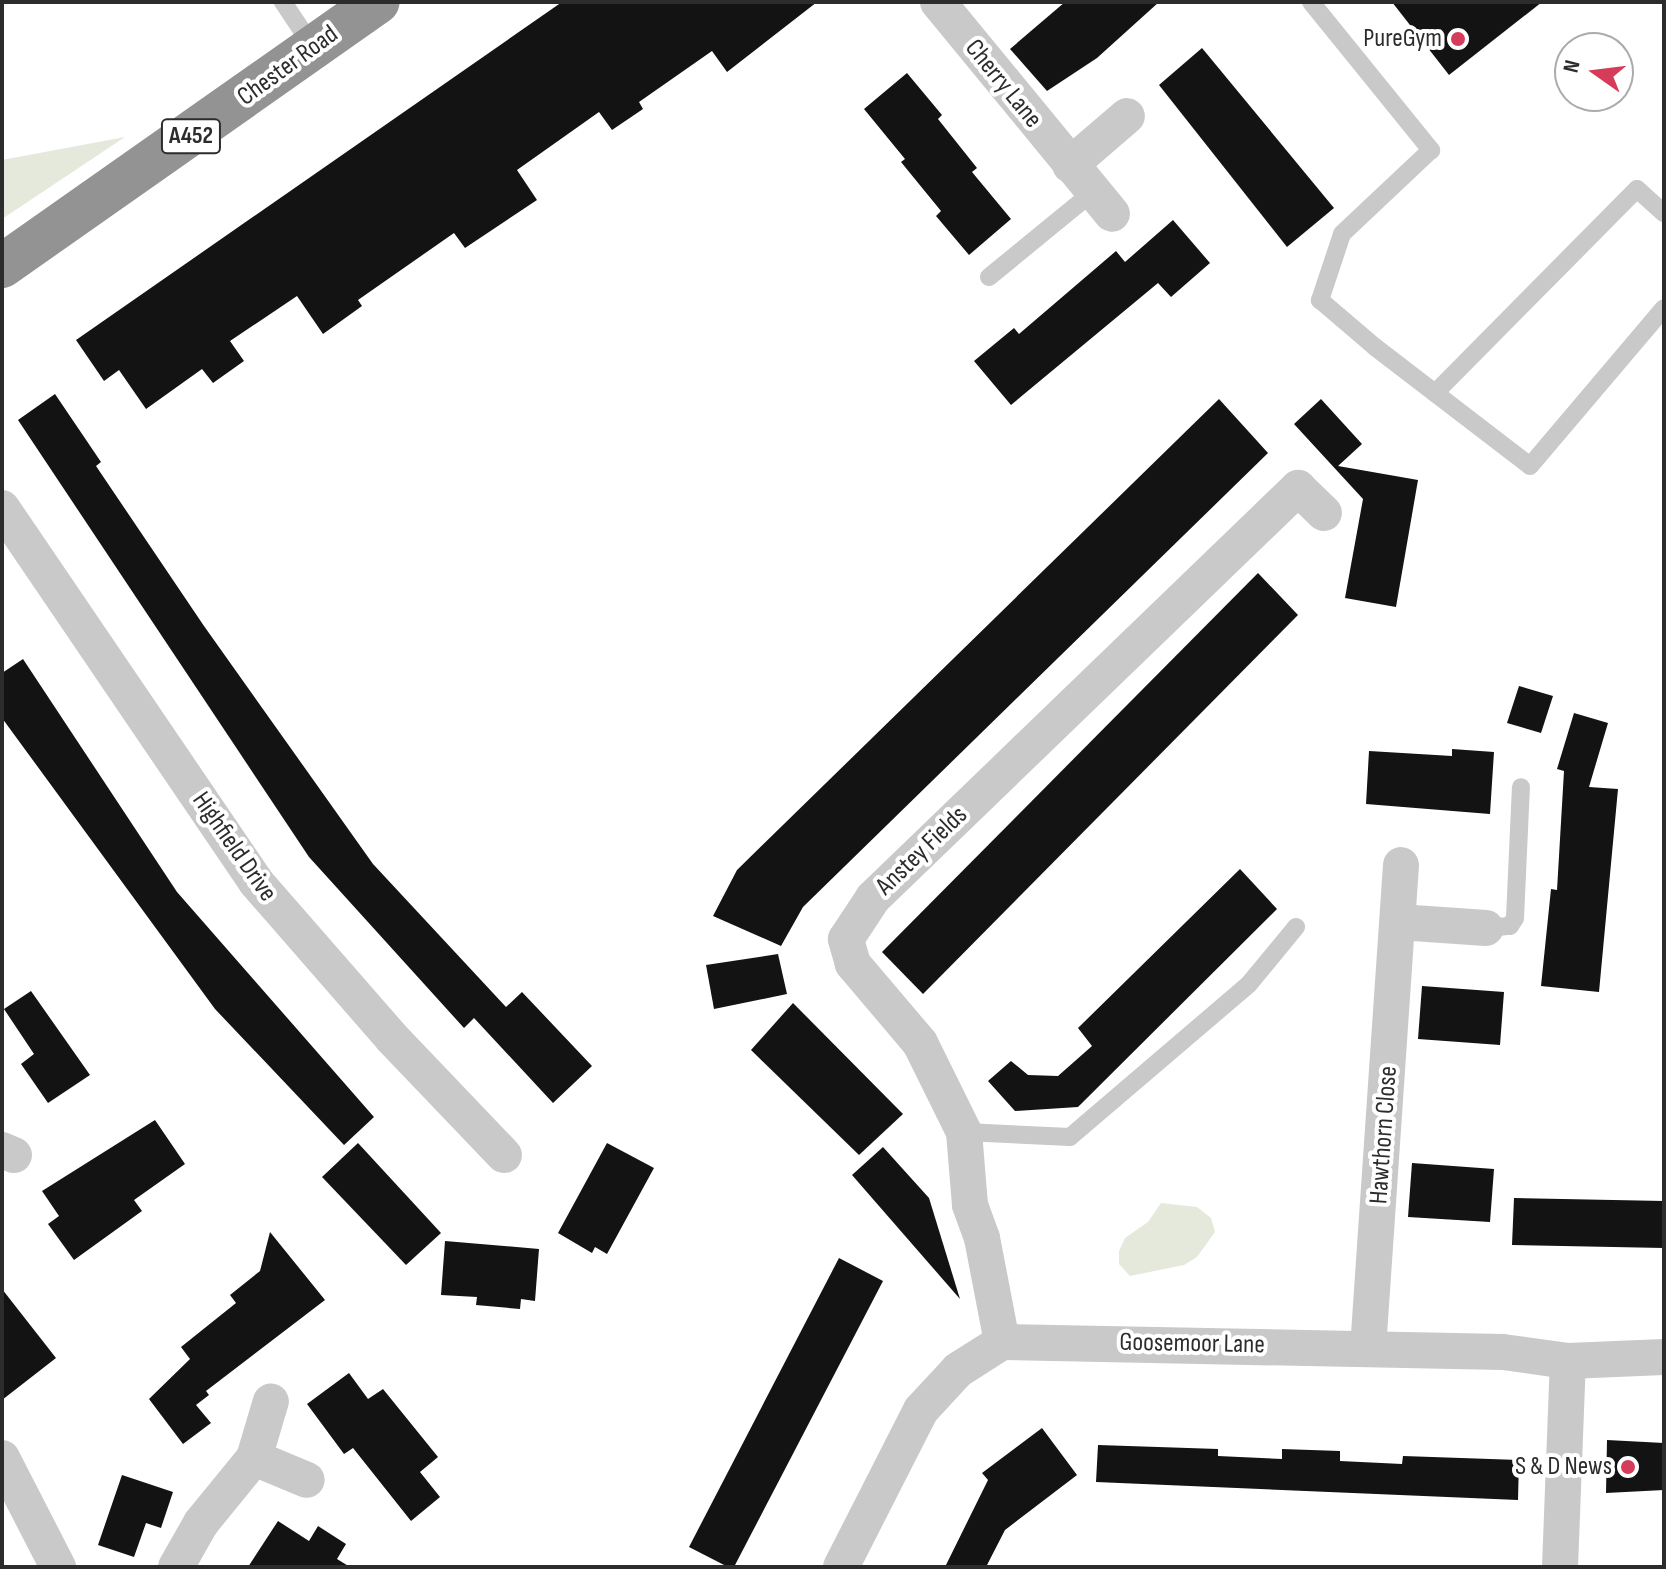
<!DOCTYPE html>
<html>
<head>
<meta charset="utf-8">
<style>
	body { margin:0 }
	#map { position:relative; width:1666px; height:1569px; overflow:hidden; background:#fff; font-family:"Sofia Sans Condensed",sans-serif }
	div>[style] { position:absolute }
	.green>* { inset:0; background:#e4e9db }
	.building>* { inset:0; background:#131313 }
	.lane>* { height:18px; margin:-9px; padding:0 9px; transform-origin:9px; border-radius:9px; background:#c9c9c9 }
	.street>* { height:36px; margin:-18px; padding:0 18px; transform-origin:18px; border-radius:18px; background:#c9c9c9 }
	.highway>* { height:44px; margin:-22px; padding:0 22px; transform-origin:22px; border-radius:22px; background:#939393 }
	.dots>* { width:22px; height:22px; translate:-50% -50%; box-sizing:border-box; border:4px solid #fff; border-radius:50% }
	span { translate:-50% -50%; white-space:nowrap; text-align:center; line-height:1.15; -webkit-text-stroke:8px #fff; paint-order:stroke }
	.shield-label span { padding:2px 6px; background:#fff; border:2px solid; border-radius:6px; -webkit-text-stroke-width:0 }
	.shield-label { font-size:24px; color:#2c2c2c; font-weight:700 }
	.poi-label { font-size:26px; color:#2c2c2c }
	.right { translate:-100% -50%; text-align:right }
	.street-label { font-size:26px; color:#2c2c2c }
	.frame { position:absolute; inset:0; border:4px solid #2c2c2c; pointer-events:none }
	.north { position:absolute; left:1554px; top:32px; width:80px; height:80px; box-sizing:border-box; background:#fff; border:2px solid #ababab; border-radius:50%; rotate:284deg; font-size:22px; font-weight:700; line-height:32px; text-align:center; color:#2c2c2c }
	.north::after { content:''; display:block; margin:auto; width:28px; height:36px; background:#d53c59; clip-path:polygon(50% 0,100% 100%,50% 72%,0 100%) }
</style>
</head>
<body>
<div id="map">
	<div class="green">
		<i style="clip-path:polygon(125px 137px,2px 219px,2px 160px)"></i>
		<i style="clip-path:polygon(1161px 1203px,1197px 1207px,1211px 1218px,1215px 1232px,1197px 1257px,1184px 1265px,1130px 1276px,1119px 1264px,1119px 1251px,1125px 1238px,1148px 1222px)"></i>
	</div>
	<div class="building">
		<i style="clip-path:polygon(562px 2px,817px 2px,727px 72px,712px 51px,639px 102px,643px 109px,612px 130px,599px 112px,517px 170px,537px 200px,465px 248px,454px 233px,358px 300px,362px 306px,323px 334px,297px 296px,230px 341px,244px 361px,213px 383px,202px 369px,146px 409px,119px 370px,104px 381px,76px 340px)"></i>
		<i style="clip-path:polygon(1065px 2px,1159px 2px,1097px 58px,1047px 91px,1010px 49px)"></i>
		<i style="clip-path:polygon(1392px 2px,1542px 2px,1449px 75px)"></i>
		<i style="clip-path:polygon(1202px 48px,1334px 208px,1287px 247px,1159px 85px)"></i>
		<i style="clip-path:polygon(907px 73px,942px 115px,938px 119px,977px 168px,972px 172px,1011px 219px,969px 255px,936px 216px,941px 211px,901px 162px,905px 159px,864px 109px)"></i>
		<i style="clip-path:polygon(1173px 220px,1210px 263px,1171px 297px,1158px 283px,1011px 405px,974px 361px,1014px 328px,1019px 334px,1116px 251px,1125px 262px)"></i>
		<i style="clip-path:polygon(55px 394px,101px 462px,96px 466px,204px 626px,373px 864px,506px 1007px,522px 992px,592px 1066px,553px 1103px,474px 1018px,464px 1028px,309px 857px,18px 420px)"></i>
		<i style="clip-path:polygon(1219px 399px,1268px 453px,803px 907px,781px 946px,713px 916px,737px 870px)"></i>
		<i style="clip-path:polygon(1321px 399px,1362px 444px,1338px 466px,1418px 480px,1396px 607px,1345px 598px,1363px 499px,1294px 424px)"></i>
		<i style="clip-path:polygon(1258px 573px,1298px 615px,923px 994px,882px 952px)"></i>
		<i style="clip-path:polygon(23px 659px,177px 892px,374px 1117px,344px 1145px,215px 1009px,2px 718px,2px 673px)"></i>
		<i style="clip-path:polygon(1519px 686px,1553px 696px,1541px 733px,1507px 723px)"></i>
		<i style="clip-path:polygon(1574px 713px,1608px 723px,1589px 787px,1618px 789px,1599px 992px,1541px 986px,1551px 889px,1557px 890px,1564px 771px,1557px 769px)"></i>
		<i style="clip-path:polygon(1452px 749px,1494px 752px,1490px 814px,1366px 804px,1369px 751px,1452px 756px)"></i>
		<i style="clip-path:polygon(1240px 869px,1277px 909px,1078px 1107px,1015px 1111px,988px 1081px,1011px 1061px,1028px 1075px,1058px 1076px,1092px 1046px,1078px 1028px)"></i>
		<i style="clip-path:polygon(778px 954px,787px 994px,714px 1009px,706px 965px)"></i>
		<i style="clip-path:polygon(1422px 986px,1504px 992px,1500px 1045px,1418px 1039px)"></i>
		<i style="clip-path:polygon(31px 991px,90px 1075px,48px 1103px,21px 1064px,34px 1054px,4px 1009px)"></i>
		<i style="clip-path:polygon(793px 1003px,903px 1114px,859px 1155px,751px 1050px)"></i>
		<i style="clip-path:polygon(155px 1120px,185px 1164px,134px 1200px,142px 1211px,74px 1260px,48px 1224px,59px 1216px,42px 1191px)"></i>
		<i style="clip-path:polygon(358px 1143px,441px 1233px,406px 1265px,322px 1177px)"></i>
		<i style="clip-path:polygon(607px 1143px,654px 1168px,607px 1254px,595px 1247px,592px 1253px,558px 1233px)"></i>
		<i style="clip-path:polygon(883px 1147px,929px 1198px,960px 1299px,852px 1175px)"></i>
		<i style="clip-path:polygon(1412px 1163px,1494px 1169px,1490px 1222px,1408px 1217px)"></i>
		<i style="clip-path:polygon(1514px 1198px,1664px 1201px,1664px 1248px,1512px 1245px)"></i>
		<i style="clip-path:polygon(270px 1232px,325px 1300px,206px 1391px,209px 1395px,196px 1405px,211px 1423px,183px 1444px,149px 1399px,190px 1359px,181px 1347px,236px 1303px,230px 1295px,260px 1271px)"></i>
		<i style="clip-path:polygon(445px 1241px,539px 1249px,535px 1301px,521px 1299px,520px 1309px,476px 1305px,477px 1297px,441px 1295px)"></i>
		<i style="clip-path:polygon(839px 1258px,883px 1281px,734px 1567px,728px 1567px,689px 1547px)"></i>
		<i style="clip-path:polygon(2px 1289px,56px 1358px,2px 1400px)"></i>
		<i style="clip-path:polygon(349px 1373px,368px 1399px,383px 1389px,438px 1457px,420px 1472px,440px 1497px,411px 1521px,353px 1448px,344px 1454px,307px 1404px)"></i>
		<i style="clip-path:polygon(1042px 1428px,1077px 1475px,1005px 1530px,986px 1567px,945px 1567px,988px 1480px,982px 1473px)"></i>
		<i style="clip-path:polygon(1607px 1440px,1664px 1443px,1664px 1490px,1606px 1493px)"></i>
		<i style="clip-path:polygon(1098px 1445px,1218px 1449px,1218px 1456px,1282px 1459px,1282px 1449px,1340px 1451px,1340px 1461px,1402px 1464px,1403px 1456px,1519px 1460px,1518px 1500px,1096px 1482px)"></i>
		<i style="clip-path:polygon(122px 1475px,173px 1492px,161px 1528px,146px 1523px,134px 1557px,98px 1545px)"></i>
		<i style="clip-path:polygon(278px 1521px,309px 1541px,318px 1526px,346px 1544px,337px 1559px,350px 1567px,248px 1567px)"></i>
	</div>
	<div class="lane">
		<i style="left:283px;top:2px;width:54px;rotate:56.3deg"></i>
		<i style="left:1311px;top:2px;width:191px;rotate:51deg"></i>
		<i style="left:1431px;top:150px;width:122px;rotate:136.7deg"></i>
		<i style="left:1342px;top:234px;width:70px;rotate:108.4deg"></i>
		<i style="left:1320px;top:300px;width:72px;rotate:40.5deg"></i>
		<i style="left:1375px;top:347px;width:195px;rotate:37.5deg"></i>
		<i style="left:1530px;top:466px;width:207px;rotate:-49.7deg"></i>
		<i style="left:989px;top:277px;width:134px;rotate:-39.3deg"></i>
		<i style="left:1435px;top:393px;width:287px;rotate:-45.3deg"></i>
		<i style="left:1637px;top:189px;width:36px;rotate:42deg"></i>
		<i style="left:1486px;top:928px;width:24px;rotate:-5deg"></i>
		<i style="left:1510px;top:926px;width:9px;rotate:-58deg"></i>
		<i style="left:1515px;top:918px;width:131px;rotate:-87.4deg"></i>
		<i style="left:964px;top:1132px;width:106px;rotate:2.7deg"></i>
		<i style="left:1070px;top:1137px;width:235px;rotate:-40.5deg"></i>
		<i style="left:1249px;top:984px;width:74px;rotate:-50.5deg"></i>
	</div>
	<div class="street">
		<i style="left:938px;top:2px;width:274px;rotate:50.6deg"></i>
		<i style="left:1070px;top:165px;width:75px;rotate:-40.7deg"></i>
		<i style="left:2px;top:508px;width:452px;rotate:55.8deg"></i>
		<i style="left:256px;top:882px;width:207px;rotate:48.9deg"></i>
		<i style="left:392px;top:1038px;width:162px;rotate:46.3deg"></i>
		<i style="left:1399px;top:922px;width:87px;rotate:3.9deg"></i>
		<i style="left:2px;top:1150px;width:13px;rotate:23deg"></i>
		<i style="left:1002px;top:1342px;width:106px;rotate:-100.9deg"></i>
		<i style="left:982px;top:1238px;width:35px;rotate:-110deg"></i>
		<i style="left:970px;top:1205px;width:73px;rotate:-94.7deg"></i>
		<i style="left:964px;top:1132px;width:99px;rotate:-116.3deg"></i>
		<i style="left:920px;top:1043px;width:104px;rotate:-130.3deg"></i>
		<i style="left:853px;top:964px;width:26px;rotate:-106deg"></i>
		<i style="left:846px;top:939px;width:49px;rotate:-56.6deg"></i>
		<i style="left:873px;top:898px;width:591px;rotate:-43.97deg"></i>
		<i style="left:1298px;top:488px;width:36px;rotate:44deg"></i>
		<i style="left:1368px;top:1349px;width:485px;rotate:-86.1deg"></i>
		<i style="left:2px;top:1458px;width:123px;rotate:62.8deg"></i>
		<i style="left:254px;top:1458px;width:57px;rotate:22.5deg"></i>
		<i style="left:176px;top:1567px;width:51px;rotate:-60.4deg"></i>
		<i style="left:201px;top:1523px;width:84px;rotate:-50.8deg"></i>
		<i style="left:254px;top:1458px;width:59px;rotate:-73.4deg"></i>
		<i style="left:841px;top:1567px;width:176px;rotate:-63deg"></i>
		<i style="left:921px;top:1410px;width:54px;rotate:-47.2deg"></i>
		<i style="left:958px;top:1370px;width:52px;rotate:-32.5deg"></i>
		<i style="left:1002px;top:1342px;width:501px;rotate:1.14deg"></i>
		<i style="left:1503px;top:1352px;width:66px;rotate:7.9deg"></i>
		<i style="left:1568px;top:1361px;width:96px;rotate:-2.4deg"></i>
		<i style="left:1560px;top:1567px;width:206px;rotate:-87.8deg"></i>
	</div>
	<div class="highway">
		<i style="left:2px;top:266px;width:459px;rotate:-35.1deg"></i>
	</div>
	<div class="dots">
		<i style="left:1458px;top:39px;background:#d53c59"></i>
		<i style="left:1628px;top:1467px;background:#d53c59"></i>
	</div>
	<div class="shield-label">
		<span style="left:191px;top:136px">A452</span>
	</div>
	<div class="poi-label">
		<span class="right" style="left:1442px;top:39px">PureGym</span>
		<span class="right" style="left:1612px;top:1467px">S &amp; D News</span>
	</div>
	<div class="street-label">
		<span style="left:288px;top:66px;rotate:-36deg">Chester Road</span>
		<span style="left:1003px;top:84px;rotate:51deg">Cherry Lane</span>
		<span style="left:234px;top:847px;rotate:55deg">Highfield Drive</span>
		<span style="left:922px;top:851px;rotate:-44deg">Anstey Fields</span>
		<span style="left:1384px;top:1135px;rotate:-86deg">Hawthorn Close</span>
		<span style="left:1192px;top:1344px;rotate:1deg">Goosemoor Lane</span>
	</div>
	<div class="frame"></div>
	<div class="north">N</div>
</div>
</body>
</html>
